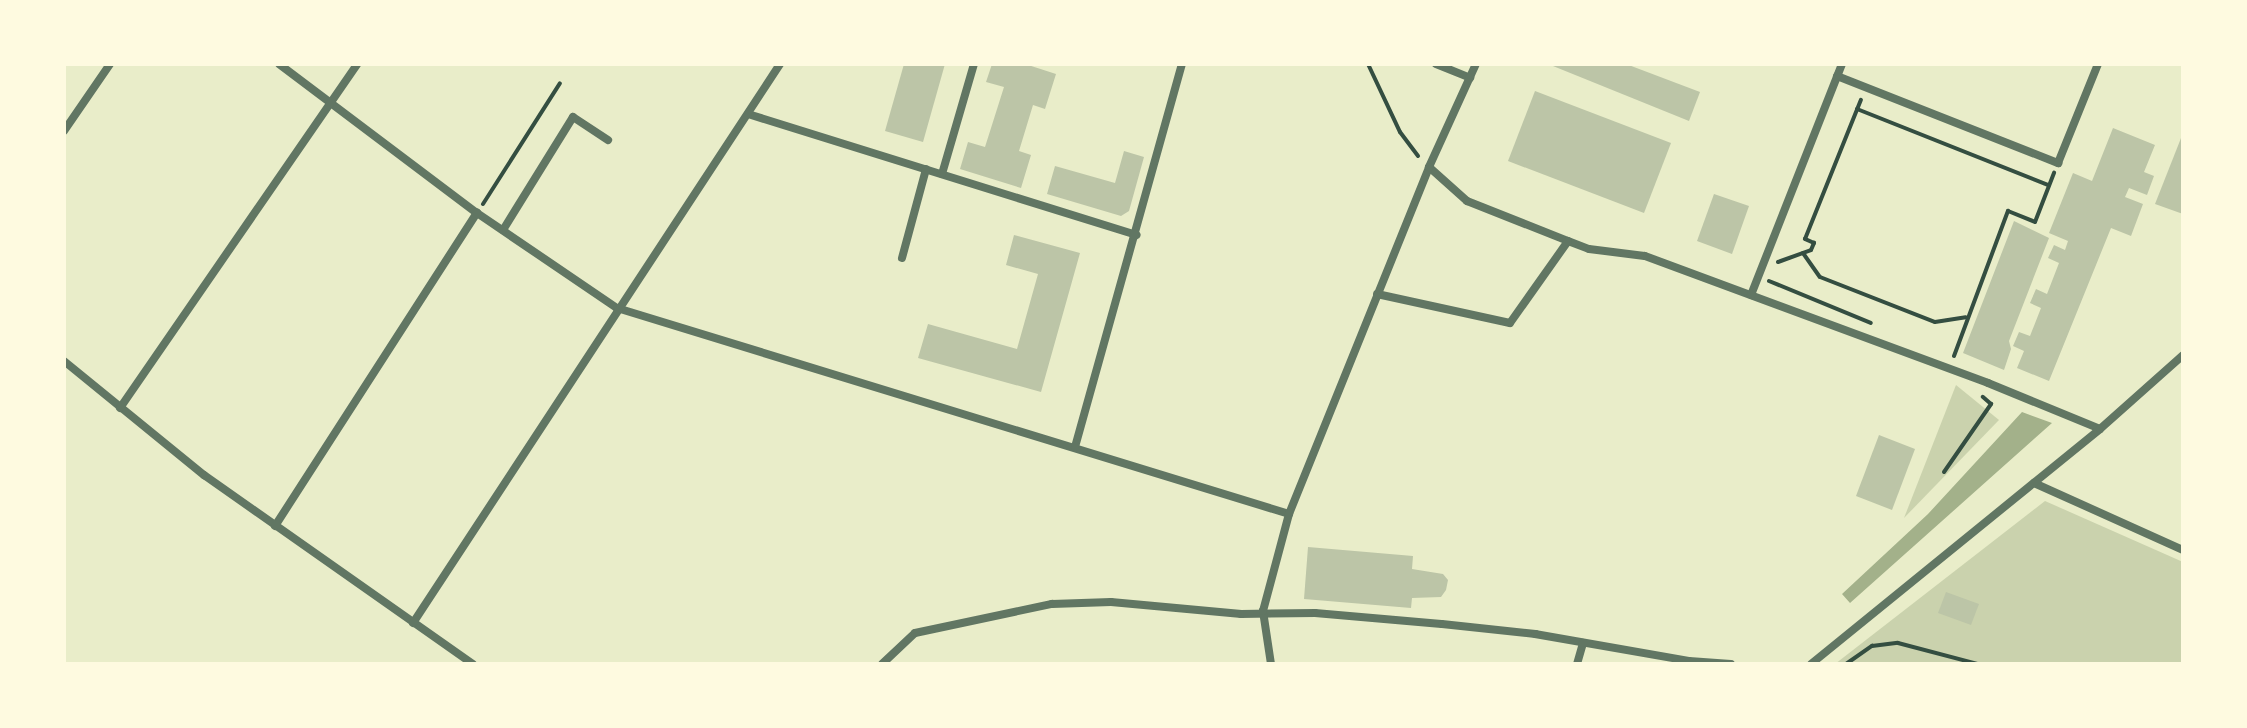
<!DOCTYPE html>
<html>
<head>
<meta charset="utf-8">
<style>
	body { margin:0 }
	#map { position:relative; width:2247px; height:728px; overflow:hidden; background:#e9edc9; font-family:"Work Sans",sans-serif }
	div>[style] { position:absolute }
	.green>* { inset:0; background:#cad2ad }
	.water>* { inset:0; background:#a3b18a }
	.building>* { inset:0; background:#bcc5a7 }
	.path>* { height:4px; margin:-2px; padding:0 2px; transform-origin:2px; border-radius:2px; background:#344e41 }
	.minor>* { height:8px; margin:-4px; padding:0 4px; transform-origin:4px; border-radius:4px; background:#617663 }
	span { translate:-50% -50%; white-space:nowrap; text-align:center; line-height:1.15; -webkit-text-stroke:8px #fefae0; paint-order:stroke }
	.frame { position:absolute; inset:0; border:66px solid #fefae0; pointer-events:none }
</style>
</head>
<body>
<div id="map">
	<div class="green">
		<i style="clip-path:polygon(1956px 385px,1999px 420px,1904px 518px)"></i>
		<i style="clip-path:polygon(2045px 501px,2183px 562px,2183px 664px,1835px 664px)"></i>
	</div>
	<div class="water">
		<i style="clip-path:polygon(2022px 412px,2052px 423px,1850px 603px,1842px 594px,1928px 514px)"></i>
	</div>
	<div class="building">
		<i style="clip-path:polygon(904px 64px,945px 64px,923px 142px,885px 131px)"></i>
		<i style="clip-path:polygon(992px 64px,1025px 64px,1056px 74px,1045px 109px,1033px 105px,1019px 151px,1031px 155px,1021px 188px,960px 169px,968px 142px,985px 147px,1004px 87px,986px 82px)"></i>
		<i style="clip-path:polygon(1548px 64px,1626px 64px,1700px 92px,1689px 121px)"></i>
		<i style="clip-path:polygon(1535px 91px,1671px 143px,1644px 213px,1508px 161px)"></i>
		<i style="clip-path:polygon(2113px 128px,2155px 145px,2144px 172px,2154px 176px,2147px 195px,2129px 188px,2125px 197px,2143px 204px,2131px 236px,2111px 228px,2049px 381px,2017px 368px,2024px 351px,2013px 346px,2019px 332px,2030px 336px,2041px 308px,2030px 303px,2036px 289px,2047px 294px,2059px 263px,2048px 258px,2054px 245px,2065px 250px,2068px 241px,2049px 233px,2073px 173px,2092px 181px)"></i>
		<i style="clip-path:polygon(2183px 133px,2183px 214px,2155px 204px)"></i>
		<i style="clip-path:polygon(1124px 151px,1144px 157px,1129px 211px,1121px 216px,1047px 194px,1055px 166px,1115px 183px)"></i>
		<i style="clip-path:polygon(1714px 194px,1749px 206px,1732px 254px,1697px 241px)"></i>
		<i style="clip-path:polygon(2014px 221px,2049px 238px,2009px 341px,2011px 349px,2004px 370px,1963px 353px)"></i>
		<i style="clip-path:polygon(1014px 235px,1080px 253px,1041px 392px,918px 358px,928px 324px,1017px 349px,1038px 274px,1006px 265px)"></i>
		<i style="clip-path:polygon(1879px 435px,1915px 449px,1892px 510px,1856px 496px)"></i>
		<i style="clip-path:polygon(1308px 547px,1413px 556px,1412px 569px,1443px 574px,1448px 580px,1446px 590px,1441px 597px,1412px 598px,1411px 608px,1304px 599px)"></i>
		<i style="clip-path:polygon(1946px 592px,1979px 604px,1971px 625px,1938px 613px)"></i>
	</div>
	<div class="path">
		<i style="left:1368px;top:64px;width:75px;rotate:64.8deg"></i>
		<i style="left:1400px;top:132px;width:30px;rotate:53deg"></i>
		<i style="left:1857px;top:109px;width:206px;rotate:21.7deg"></i>
		<i style="left:483px;top:204px;width:143px;rotate:-57.5deg"></i>
		<i style="left:1803px;top:253px;width:29px;rotate:55deg"></i>
		<i style="left:1820px;top:277px;width:123px;rotate:21.4deg"></i>
		<i style="left:1935px;top:322px;width:31px;rotate:-9deg"></i>
		<i style="left:1778px;top:262px;width:35px;rotate:-20deg"></i>
		<i style="left:1811px;top:250px;width:8px;rotate:-67deg"></i>
		<i style="left:1814px;top:243px;width:10px;rotate:-156deg"></i>
		<i style="left:1805px;top:239px;width:150px;rotate:-68.1deg"></i>
		<i style="left:1769px;top:281px;width:110px;rotate:22.4deg"></i>
		<i style="left:1954px;top:356px;width:155px;rotate:-69.6deg"></i>
		<i style="left:2008px;top:211px;width:29px;rotate:22deg"></i>
		<i style="left:2035px;top:222px;width:53px;rotate:-68.8deg"></i>
		<i style="left:1944px;top:472px;width:83px;rotate:-55.3deg"></i>
		<i style="left:1991px;top:404px;width:11px;rotate:-139deg"></i>
		<i style="left:1846px;top:664px;width:32px;rotate:-35deg"></i>
		<i style="left:1872px;top:646px;width:26px;rotate:-7deg"></i>
		<i style="left:1898px;top:643px;width:83px;rotate:14.7deg"></i>
	</div>
	<div class="minor">
		<i style="left:279px;top:64px;width:248px;rotate:37deg"></i>
		<i style="left:477px;top:213px;width:169px;rotate:34.2deg"></i>
		<i style="left:617px;top:308px;width:703px;rotate:17.04deg"></i>
		<i style="left:1436px;top:64px;width:37px;rotate:22deg"></i>
		<i style="left:1837px;top:76px;width:238px;rotate:21.5deg"></i>
		<i style="left:2058px;top:163px;width:107px;rotate:-68deg"></i>
		<i style="left:748px;top:114px;width:407px;rotate:17.3deg"></i>
		<i style="left:64px;top:131px;width:81px;rotate:-55.5deg"></i>
		<i style="left:1429px;top:167px;width:51px;rotate:41.8deg"></i>
		<i style="left:1467px;top:201px;width:109px;rotate:21.6deg"></i>
		<i style="left:1568px;top:241px;width:22px;rotate:21deg"></i>
		<i style="left:1589px;top:249px;width:56px;rotate:7.1deg"></i>
		<i style="left:1645px;top:256px;width:366px;rotate:20.3deg"></i>
		<i style="left:1988px;top:383px;width:121px;rotate:22.3deg"></i>
		<i style="left:942px;top:174px;width:115px;rotate:-73.8deg"></i>
		<i style="left:503px;top:230px;width:133px;rotate:-58.2deg"></i>
		<i style="left:573px;top:117px;width:42px;rotate:33.3deg"></i>
		<i style="left:902px;top:258px;width:92px;rotate:-74.9deg"></i>
		<i style="left:1377px;top:294px;width:136px;rotate:12.3deg"></i>
		<i style="left:1510px;top:323px;width:100px;rotate:-54.7deg"></i>
		<i style="left:1751px;top:295px;width:248px;rotate:-68.5deg"></i>
		<i style="left:64px;top:361px;width:181px;rotate:39.2deg"></i>
		<i style="left:204px;top:475px;width:329px;rotate:35.1deg"></i>
		<i style="left:120px;top:408px;width:418px;rotate:-55.4deg"></i>
		<i style="left:1075px;top:447px;width:398px;rotate:-74.4deg"></i>
		<i style="left:2034px;top:483px;width:163px;rotate:24.2deg"></i>
		<i style="left:275px;top:526px;width:373px;rotate:-57.2deg"></i>
		<i style="left:413px;top:623px;width:669px;rotate:-56.71deg"></i>
		<i style="left:882px;top:664px;width:45px;rotate:-43.2deg"></i>
		<i style="left:915px;top:633px;width:140px;rotate:-12deg"></i>
		<i style="left:1052px;top:604px;width:59px;rotate:-1.9deg"></i>
		<i style="left:1111px;top:602px;width:131px;rotate:5.3deg"></i>
		<i style="left:1241px;top:614px;width:74px;rotate:-0.8deg"></i>
		<i style="left:1315px;top:613px;width:127px;rotate:5deg"></i>
		<i style="left:1442px;top:624px;width:94px;rotate:6.1deg"></i>
		<i style="left:1535px;top:634px;width:156px;rotate:9.9deg"></i>
		<i style="left:1689px;top:661px;width:42px;rotate:4.1deg"></i>
		<i style="left:1271px;top:664px;width:54px;rotate:-98.6deg"></i>
		<i style="left:1263px;top:611px;width:100px;rotate:-75deg"></i>
		<i style="left:1289px;top:514px;width:374px;rotate:-68deg"></i>
		<i style="left:1429px;top:167px;width:113px;rotate:-65.5deg"></i>
		<i style="left:1577px;top:664px;width:22px;rotate:-74deg"></i>
		<i style="left:1811px;top:664px;width:372px;rotate:-39.1deg"></i>
		<i style="left:2100px;top:429px;width:111px;rotate:-41.7deg"></i>
	</div>
	<div class="frame"></div>
</div>
</body>
</html>
